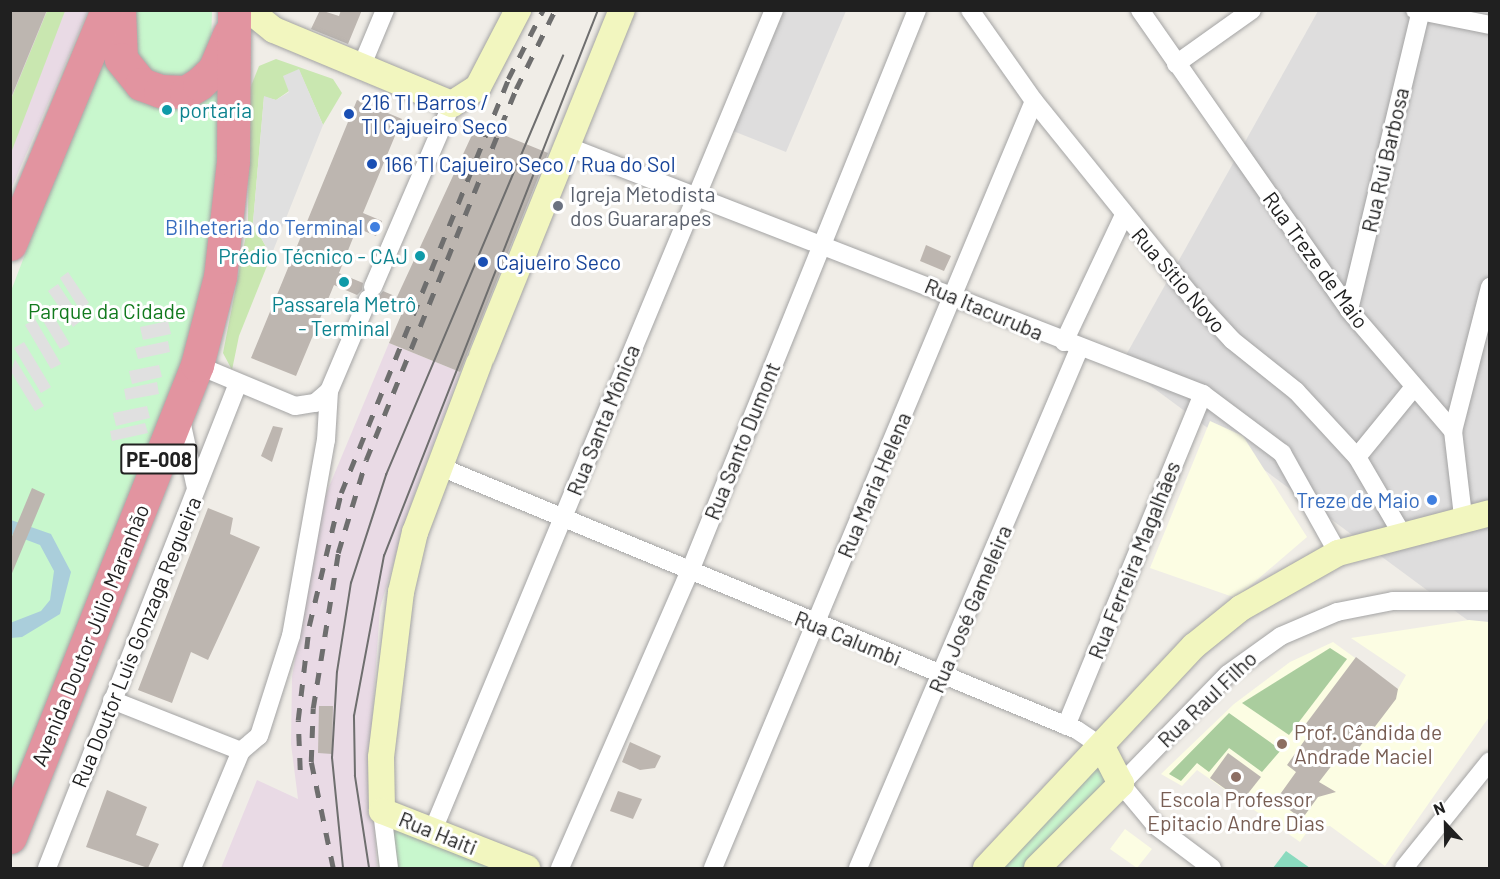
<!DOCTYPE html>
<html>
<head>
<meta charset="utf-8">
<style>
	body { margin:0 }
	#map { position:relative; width:1500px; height:879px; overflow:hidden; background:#f0ede7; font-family:Barlow,sans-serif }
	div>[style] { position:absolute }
	.residential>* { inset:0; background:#dedddd }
	.industrial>* { inset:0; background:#e9dae5 }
	.education>* { inset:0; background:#fcfde3 }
	.grass>* { inset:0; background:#c9e7b0 }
	.forest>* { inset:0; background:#aacd9e }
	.park>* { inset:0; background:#c8f7cd }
	.pitch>* { inset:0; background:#8adabe }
	.parking>* { inset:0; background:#e0e0e0 }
	.water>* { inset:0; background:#aacedb }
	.building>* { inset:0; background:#bdb6b0 }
	.roads { filter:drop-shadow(0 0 2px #a4a4a4) drop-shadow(0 0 2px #a4a4a4) }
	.street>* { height:18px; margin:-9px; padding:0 9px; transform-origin:9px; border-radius:9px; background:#fff }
	.secondary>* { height:26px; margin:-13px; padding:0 13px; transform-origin:13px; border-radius:13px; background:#f2f6bf }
	.highway>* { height:33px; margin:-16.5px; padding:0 16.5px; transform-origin:16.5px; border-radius:16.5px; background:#e294a0 }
	.tram>* { height:1.5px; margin:-0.75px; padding:0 0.75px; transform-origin:0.75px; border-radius:0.75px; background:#6e6e6e }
	.rail>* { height:4.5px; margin-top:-2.25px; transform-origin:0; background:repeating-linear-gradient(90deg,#6e6e6e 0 12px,transparent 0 24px) }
	.dots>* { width:16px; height:16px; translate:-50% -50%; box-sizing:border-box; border:3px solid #fff; border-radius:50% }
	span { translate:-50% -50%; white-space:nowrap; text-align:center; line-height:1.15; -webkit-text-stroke:6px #fff; paint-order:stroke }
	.shield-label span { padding:2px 4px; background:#fff; border:2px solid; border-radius:4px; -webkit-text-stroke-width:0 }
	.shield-label { font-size:20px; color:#202020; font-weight:700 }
	.transit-label { font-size:21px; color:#164399 }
	.left { translate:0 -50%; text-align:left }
	.culture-label { font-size:21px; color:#0d838f }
	.right { translate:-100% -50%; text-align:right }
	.street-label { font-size:21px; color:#202020 }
	.worship-label { font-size:21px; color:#5b616d }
	.shop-label { font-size:21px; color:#366cbe }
	.park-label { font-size:21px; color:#127a1e }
	.education-label { font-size:21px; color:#785e54 }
	.frame { position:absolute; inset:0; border:12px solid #202020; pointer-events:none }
	.north { position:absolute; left:1416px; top:795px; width:60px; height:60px; -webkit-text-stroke:4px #fff; paint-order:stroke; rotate:338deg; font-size:16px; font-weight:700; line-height:24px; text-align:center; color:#202020 }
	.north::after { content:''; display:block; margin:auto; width:21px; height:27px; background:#202020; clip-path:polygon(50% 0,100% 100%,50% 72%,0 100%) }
</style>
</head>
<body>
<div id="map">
	<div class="residential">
		<i style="clip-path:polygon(784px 11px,846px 11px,786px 152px,733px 131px)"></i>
		<i style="clip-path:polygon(1318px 11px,1489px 11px,1489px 636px,1121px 364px)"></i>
	</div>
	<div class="industrial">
		<i style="clip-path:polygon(11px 11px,88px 11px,11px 189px)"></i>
		<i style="clip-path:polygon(389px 343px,460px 372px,413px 498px,380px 608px,370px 750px,377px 868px,221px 868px,257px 780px,298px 799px,291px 744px,292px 677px,321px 506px)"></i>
	</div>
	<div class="education">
		<i style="clip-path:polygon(1210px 421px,1243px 436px,1307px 537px,1236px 598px,1150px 568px)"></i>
		<i style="clip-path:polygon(1469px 620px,1489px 622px,1489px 717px,1385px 866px,1330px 826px,1309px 829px,1300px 842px,1197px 770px,1182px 786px,1161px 774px,1234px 704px,1290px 662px,1333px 642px,1398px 689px,1406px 675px,1351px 638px)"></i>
		<i style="clip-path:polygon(1125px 829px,1152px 849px,1137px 868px,1110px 849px)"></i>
	</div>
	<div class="grass">
		<i style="clip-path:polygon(47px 11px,65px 11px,11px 153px,11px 99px)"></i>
		<i style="clip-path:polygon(276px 59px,333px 79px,342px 93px,323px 125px,299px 70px,289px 91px,276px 100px,264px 97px,253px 223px,271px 256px,239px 336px,232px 370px,223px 353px,248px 225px,249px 91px,259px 66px)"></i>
	</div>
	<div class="forest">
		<i style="clip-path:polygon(1330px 648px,1347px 659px,1289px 735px,1242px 703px)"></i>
		<i style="clip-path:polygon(1229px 713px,1281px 750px,1262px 772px,1229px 748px,1209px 772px,1197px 763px,1181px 781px,1169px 774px)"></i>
	</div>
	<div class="park">
		<i style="clip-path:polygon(134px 11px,212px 11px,211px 44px,199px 69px,169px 81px,136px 62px)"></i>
		<i style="clip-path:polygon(106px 42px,125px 80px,225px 75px,212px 284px,11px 818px,11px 291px)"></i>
		<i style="clip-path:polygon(1090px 762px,1110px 766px,1116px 788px,1037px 868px,987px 868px)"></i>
		<i style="clip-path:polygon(393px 828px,499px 868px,398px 868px)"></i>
	</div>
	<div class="pitch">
		<i style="clip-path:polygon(1286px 851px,1310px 868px,1273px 868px)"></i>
	</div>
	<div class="parking">
		<i style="clip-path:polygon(299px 69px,323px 125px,271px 256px,253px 223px,264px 96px,276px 100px,289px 92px,283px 76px)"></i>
		<i style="clip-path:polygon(68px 272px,89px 303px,80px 310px,60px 278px)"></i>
		<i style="clip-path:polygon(58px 284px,82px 320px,73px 327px,48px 291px)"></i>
		<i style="clip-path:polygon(47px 305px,70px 344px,60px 349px,37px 311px)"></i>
		<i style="clip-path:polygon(35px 319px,61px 364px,51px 369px,25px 325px)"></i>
		<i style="clip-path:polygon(168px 321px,171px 334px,143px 340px,140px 327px)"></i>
		<i style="clip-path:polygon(168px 341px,170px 352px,138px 359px,135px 348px)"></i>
		<i style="clip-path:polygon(24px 342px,51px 387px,41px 393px,14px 348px)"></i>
		<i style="clip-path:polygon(15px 359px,44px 406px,35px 411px,11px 372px)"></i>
		<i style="clip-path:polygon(159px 365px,162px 377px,132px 384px,129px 371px)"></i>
		<i style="clip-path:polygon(157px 382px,159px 394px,126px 400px,124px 389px)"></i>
		<i style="clip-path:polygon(147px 406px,150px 418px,116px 426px,113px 413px)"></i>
		<i style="clip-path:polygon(145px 423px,148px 433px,112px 441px,110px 431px)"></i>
	</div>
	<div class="water">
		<i style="clip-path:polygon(11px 520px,51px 534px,71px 572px,60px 614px,22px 637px,11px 638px,10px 623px,41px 611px,50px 600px,54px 571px,40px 545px,11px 534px)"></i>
	</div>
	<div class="building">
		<i style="clip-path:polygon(10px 10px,47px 10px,11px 98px,10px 98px)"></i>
		<i style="clip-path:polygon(320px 10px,339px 16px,341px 10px,362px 10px,348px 44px,311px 29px)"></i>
		<i style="clip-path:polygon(357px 100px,402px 119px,363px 213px,382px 221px,376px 236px,357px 228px,339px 273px,363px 283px,362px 290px,357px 295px,334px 285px,296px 376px,251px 358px)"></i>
		<i style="clip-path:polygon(477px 124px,548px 153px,460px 372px,389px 343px,402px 313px,378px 303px,379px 296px,383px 291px,397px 297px)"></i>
		<i style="clip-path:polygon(926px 245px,951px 256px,944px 271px,920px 261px)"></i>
		<i style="clip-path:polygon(273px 426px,283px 428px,272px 462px,261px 456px)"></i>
		<i style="clip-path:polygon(32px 488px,45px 494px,10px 578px,10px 541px)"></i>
		<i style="clip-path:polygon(208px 508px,233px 518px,230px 534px,260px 547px,208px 660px,191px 652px,172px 703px,138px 690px)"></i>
		<i style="clip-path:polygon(1356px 657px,1398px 689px,1396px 699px,1345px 766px,1336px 760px,1319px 782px,1336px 792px,1318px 797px,1302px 819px,1276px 800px,1296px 772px,1287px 765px,1312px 730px,1305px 725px)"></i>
		<i style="clip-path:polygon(319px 706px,333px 706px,332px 754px,318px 753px)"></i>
		<i style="clip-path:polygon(630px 742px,661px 756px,655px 768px,640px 770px,622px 762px)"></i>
		<i style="clip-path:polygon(1228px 753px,1261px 777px,1242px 801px,1210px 778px)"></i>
		<i style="clip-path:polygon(107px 790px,147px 807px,136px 835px,159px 844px,148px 868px,86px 847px)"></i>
		<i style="clip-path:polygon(618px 791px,642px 799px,633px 819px,610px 811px)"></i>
	</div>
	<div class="roads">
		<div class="street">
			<i style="left:970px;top:10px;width:111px;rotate:54.9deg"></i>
			<i style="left:1034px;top:101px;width:247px;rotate:51.1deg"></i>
			<i style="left:1189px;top:293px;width:64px;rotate:47.5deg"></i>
			<i style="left:1232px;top:340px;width:82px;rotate:38.6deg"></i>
			<i style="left:1296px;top:391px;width:90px;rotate:47.3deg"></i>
			<i style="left:1357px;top:457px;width:89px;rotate:59.7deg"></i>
			<i style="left:1140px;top:10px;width:366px;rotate:55.1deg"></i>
			<i style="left:1349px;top:310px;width:160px;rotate:49.3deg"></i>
			<i style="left:1453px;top:431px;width:86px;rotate:83.3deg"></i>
			<i style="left:1415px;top:10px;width:76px;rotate:11.3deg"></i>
			<i style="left:1176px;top:64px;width:93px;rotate:-35.4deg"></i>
			<i style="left:362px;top:65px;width:60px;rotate:-67.3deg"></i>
			<i style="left:566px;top:146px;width:684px;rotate:21.27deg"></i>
			<i style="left:1203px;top:394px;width:99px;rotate:36.8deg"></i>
			<i style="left:1282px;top:453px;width:115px;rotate:60.8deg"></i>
			<i style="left:373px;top:287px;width:199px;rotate:-66.7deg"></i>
			<i style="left:1349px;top:310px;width:309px;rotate:-76.5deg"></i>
			<i style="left:1064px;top:342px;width:140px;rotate:-64.7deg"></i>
			<i style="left:197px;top:365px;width:106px;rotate:22.7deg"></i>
			<i style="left:295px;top:406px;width:20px;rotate:-9deg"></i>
			<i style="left:315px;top:403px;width:18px;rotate:-41deg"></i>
			<i style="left:329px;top:391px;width:100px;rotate:-67deg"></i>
			<i style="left:180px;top:416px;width:74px;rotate:77.5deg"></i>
			<i style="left:1453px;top:431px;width:149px;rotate:-75.6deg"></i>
			<i style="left:1357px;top:457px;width:90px;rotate:-50.8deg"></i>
			<i style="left:438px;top:466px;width:691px;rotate:22.45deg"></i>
			<i style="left:1077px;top:730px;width:30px;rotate:34deg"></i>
			<i style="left:112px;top:700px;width:139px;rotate:21.6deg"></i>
			<i style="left:1066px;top:726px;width:359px;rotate:-67.6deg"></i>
			<i style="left:382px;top:811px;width:57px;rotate:83deg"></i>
			<i style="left:433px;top:830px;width:888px;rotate:-67.42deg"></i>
			<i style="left:47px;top:868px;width:521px;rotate:-68.5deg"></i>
			<i style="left:192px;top:868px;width:127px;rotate:-67.3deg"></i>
			<i style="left:241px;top:751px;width:23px;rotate:-40deg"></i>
			<i style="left:259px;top:736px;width:105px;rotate:-72.3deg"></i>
			<i style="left:291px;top:636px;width:199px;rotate:-79.9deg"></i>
			<i style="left:326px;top:440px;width:49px;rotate:-86.5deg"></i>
			<i style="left:560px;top:868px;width:324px;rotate:-66.4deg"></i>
			<i style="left:690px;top:571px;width:605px;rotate:-67.97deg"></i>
			<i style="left:713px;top:868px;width:831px;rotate:-67.29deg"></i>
			<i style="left:858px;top:868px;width:564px;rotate:-66.93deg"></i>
			<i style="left:1212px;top:868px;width:70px;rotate:-143.1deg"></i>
			<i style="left:1156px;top:826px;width:55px;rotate:-129.8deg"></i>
			<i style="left:1121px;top:784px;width:153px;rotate:-45.8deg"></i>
			<i style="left:1228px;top:674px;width:65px;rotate:-35.6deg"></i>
			<i style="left:1281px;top:636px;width:61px;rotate:-23.2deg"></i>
			<i style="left:1337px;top:612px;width:57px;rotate:-11.1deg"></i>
			<i style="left:1393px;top:601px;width:97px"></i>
			<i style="left:1404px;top:868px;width:137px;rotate:-51.2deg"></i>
		</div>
		<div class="secondary">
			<i style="left:249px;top:10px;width:32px;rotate:39deg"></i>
			<i style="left:274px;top:30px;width:193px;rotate:22.6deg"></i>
			<i style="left:452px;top:104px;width:31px;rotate:-33deg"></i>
			<i style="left:478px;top:87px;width:87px;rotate:-62.5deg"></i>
			<i style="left:482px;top:356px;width:373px;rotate:-68deg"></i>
			<i style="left:479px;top:363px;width:181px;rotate:110.7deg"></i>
			<i style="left:415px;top:532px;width:62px;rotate:103.1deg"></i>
			<i style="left:401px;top:592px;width:166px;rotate:96.9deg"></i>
			<i style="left:381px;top:757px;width:54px;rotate:88.9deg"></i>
			<i style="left:382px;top:811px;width:156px;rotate:21.5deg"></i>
			<i style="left:986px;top:868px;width:304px;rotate:-46.9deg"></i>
			<i style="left:1194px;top:646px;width:60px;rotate:-39deg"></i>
			<i style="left:1241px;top:608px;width:112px;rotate:-29.6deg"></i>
			<i style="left:1338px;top:553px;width:157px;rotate:-14.7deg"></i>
			<i style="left:1037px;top:868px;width:119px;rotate:-45deg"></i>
			<i style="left:1121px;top:784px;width:42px;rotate:-117.2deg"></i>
		</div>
		<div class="highway">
			<i style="left:119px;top:10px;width:49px;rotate:87.7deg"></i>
			<i style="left:121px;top:59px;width:32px;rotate:51deg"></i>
			<i style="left:141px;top:84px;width:20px;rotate:20deg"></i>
			<i style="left:160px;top:91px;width:26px;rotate:2deg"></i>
			<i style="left:186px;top:92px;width:15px;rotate:-32deg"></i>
			<i style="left:199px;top:84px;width:21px;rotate:-43deg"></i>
			<i style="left:214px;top:70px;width:39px;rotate:-67deg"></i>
			<i style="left:10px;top:244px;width:253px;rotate:-67.5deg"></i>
			<i style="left:10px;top:837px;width:508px;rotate:-68.39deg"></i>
			<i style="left:197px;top:365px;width:91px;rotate:-75.4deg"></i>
			<i style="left:220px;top:277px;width:117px;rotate:-83.6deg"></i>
			<i style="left:233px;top:161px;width:151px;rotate:-89.6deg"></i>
		</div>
	</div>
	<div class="tram">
		<i style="left:343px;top:868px;width:111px;rotate:-95.7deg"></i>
		<i style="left:332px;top:758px;width:86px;rotate:-86.7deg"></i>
		<i style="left:337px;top:672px;width:90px;rotate:-81.1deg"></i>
		<i style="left:351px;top:583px;width:114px;rotate:-72deg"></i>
		<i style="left:386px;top:475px;width:455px;rotate:-67.1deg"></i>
		<i style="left:369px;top:868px;width:93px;rotate:-98.7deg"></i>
		<i style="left:355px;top:776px;width:60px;rotate:-91deg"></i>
		<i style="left:354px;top:716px;width:163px;rotate:-79.4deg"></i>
		<i style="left:384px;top:556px;width:586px;rotate:-68.6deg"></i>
	</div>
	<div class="rail">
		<i style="left:300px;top:770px;width:50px;rotate:-92.3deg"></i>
		<i style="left:298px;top:720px;width:95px;rotate:-83.3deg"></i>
		<i style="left:309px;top:626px;width:137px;rotate:-76.5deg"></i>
		<i style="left:341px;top:493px;width:446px;rotate:-68deg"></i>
		<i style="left:508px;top:79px;width:77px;rotate:-63.1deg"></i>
		<i style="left:333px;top:868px;width:108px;rotate:-101.7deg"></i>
		<i style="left:311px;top:762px;width:54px;rotate:-87.9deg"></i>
		<i style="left:313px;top:708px;width:157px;rotate:-80.8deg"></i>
		<i style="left:338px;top:553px;width:97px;rotate:-73.2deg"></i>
		<i style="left:366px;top:460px;width:400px;rotate:-68deg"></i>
		<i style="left:516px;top:89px;width:88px;rotate:-63.7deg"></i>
	</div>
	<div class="dots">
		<i style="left:167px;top:110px;background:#0f9aa8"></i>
		<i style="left:349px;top:114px;background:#1a4fb4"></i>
		<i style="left:372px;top:164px;background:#1a4fb4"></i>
		<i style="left:558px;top:206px;background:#6b7280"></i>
		<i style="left:375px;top:227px;background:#3f7fe0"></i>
		<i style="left:420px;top:256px;background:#0f9aa8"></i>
		<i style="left:483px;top:262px;background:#1a4fb4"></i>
		<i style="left:344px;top:282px;background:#0f9aa8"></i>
		<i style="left:1432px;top:500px;background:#3f7fe0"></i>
		<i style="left:1282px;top:744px;background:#8d6e63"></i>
		<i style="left:1236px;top:777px;background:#8d6e63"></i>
	</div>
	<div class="shield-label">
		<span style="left:159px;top:459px">PE-008</span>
	</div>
	<div class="transit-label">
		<span class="left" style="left:361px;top:114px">216 TI Barros /<br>TI Cajueiro Seco</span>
		<span class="left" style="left:384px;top:164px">166 TI Cajueiro Seco / Rua do Sol</span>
		<span class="left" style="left:496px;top:262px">Cajueiro Seco</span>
	</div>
	<div class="culture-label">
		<span class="left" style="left:179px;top:110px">portaria</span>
		<span class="right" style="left:408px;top:256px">Prédio Técnico - CAJ</span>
		<span style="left:344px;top:316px">Passarela Metrô<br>- Terminal</span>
	</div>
	<div class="street-label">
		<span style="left:1385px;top:160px;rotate:-77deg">Rua Rui Barbosa</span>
		<span style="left:1316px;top:260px;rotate:54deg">Rua Treze de Maio</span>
		<span style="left:1179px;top:280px;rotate:49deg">Rua Sítio Novo</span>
		<span style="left:984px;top:309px;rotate:23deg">Rua Itacuruba</span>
		<span style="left:603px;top:420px;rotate:-68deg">Rua Santa Mônica</span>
		<span style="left:742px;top:441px;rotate:-68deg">Rua Santo Dumont</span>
		<span style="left:874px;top:485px;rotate:-67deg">Rua Maria Helena</span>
		<span style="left:1134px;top:560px;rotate:-68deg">Rua Ferreira Magalhães</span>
		<span style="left:970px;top:609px;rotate:-67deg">Rua José Gameleira</span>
		<span style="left:90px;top:635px;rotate:-68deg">Avenida Doutor Júlio Maranhão</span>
		<span style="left:848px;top:638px;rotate:22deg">Rua Calumbi</span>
		<span style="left:136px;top:642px;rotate:-68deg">Rua Doutor Luis Gonzaga Regueira</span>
		<span style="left:1207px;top:699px;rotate:-44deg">Rua Raul Filho</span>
		<span style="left:438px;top:833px;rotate:22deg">Rua Haiti</span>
	</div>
	<div class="worship-label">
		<span class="left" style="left:570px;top:206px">Igreja Metodista<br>dos Guararapes</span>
	</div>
	<div class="shop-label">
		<span class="right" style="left:363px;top:227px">Bilheteria do Terminal</span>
		<span class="right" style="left:1420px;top:500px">Treze de Maio</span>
	</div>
	<div class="park-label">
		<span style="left:107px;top:311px">Parque da Cidade</span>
	</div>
	<div class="education-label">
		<span class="left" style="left:1294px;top:744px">Prof. Cândida de<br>Andrade Maciel</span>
		<span style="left:1236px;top:811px">Escola Professor<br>Epitacio Andre Dias</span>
	</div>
	<div class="frame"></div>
	<div class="north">N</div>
</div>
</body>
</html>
